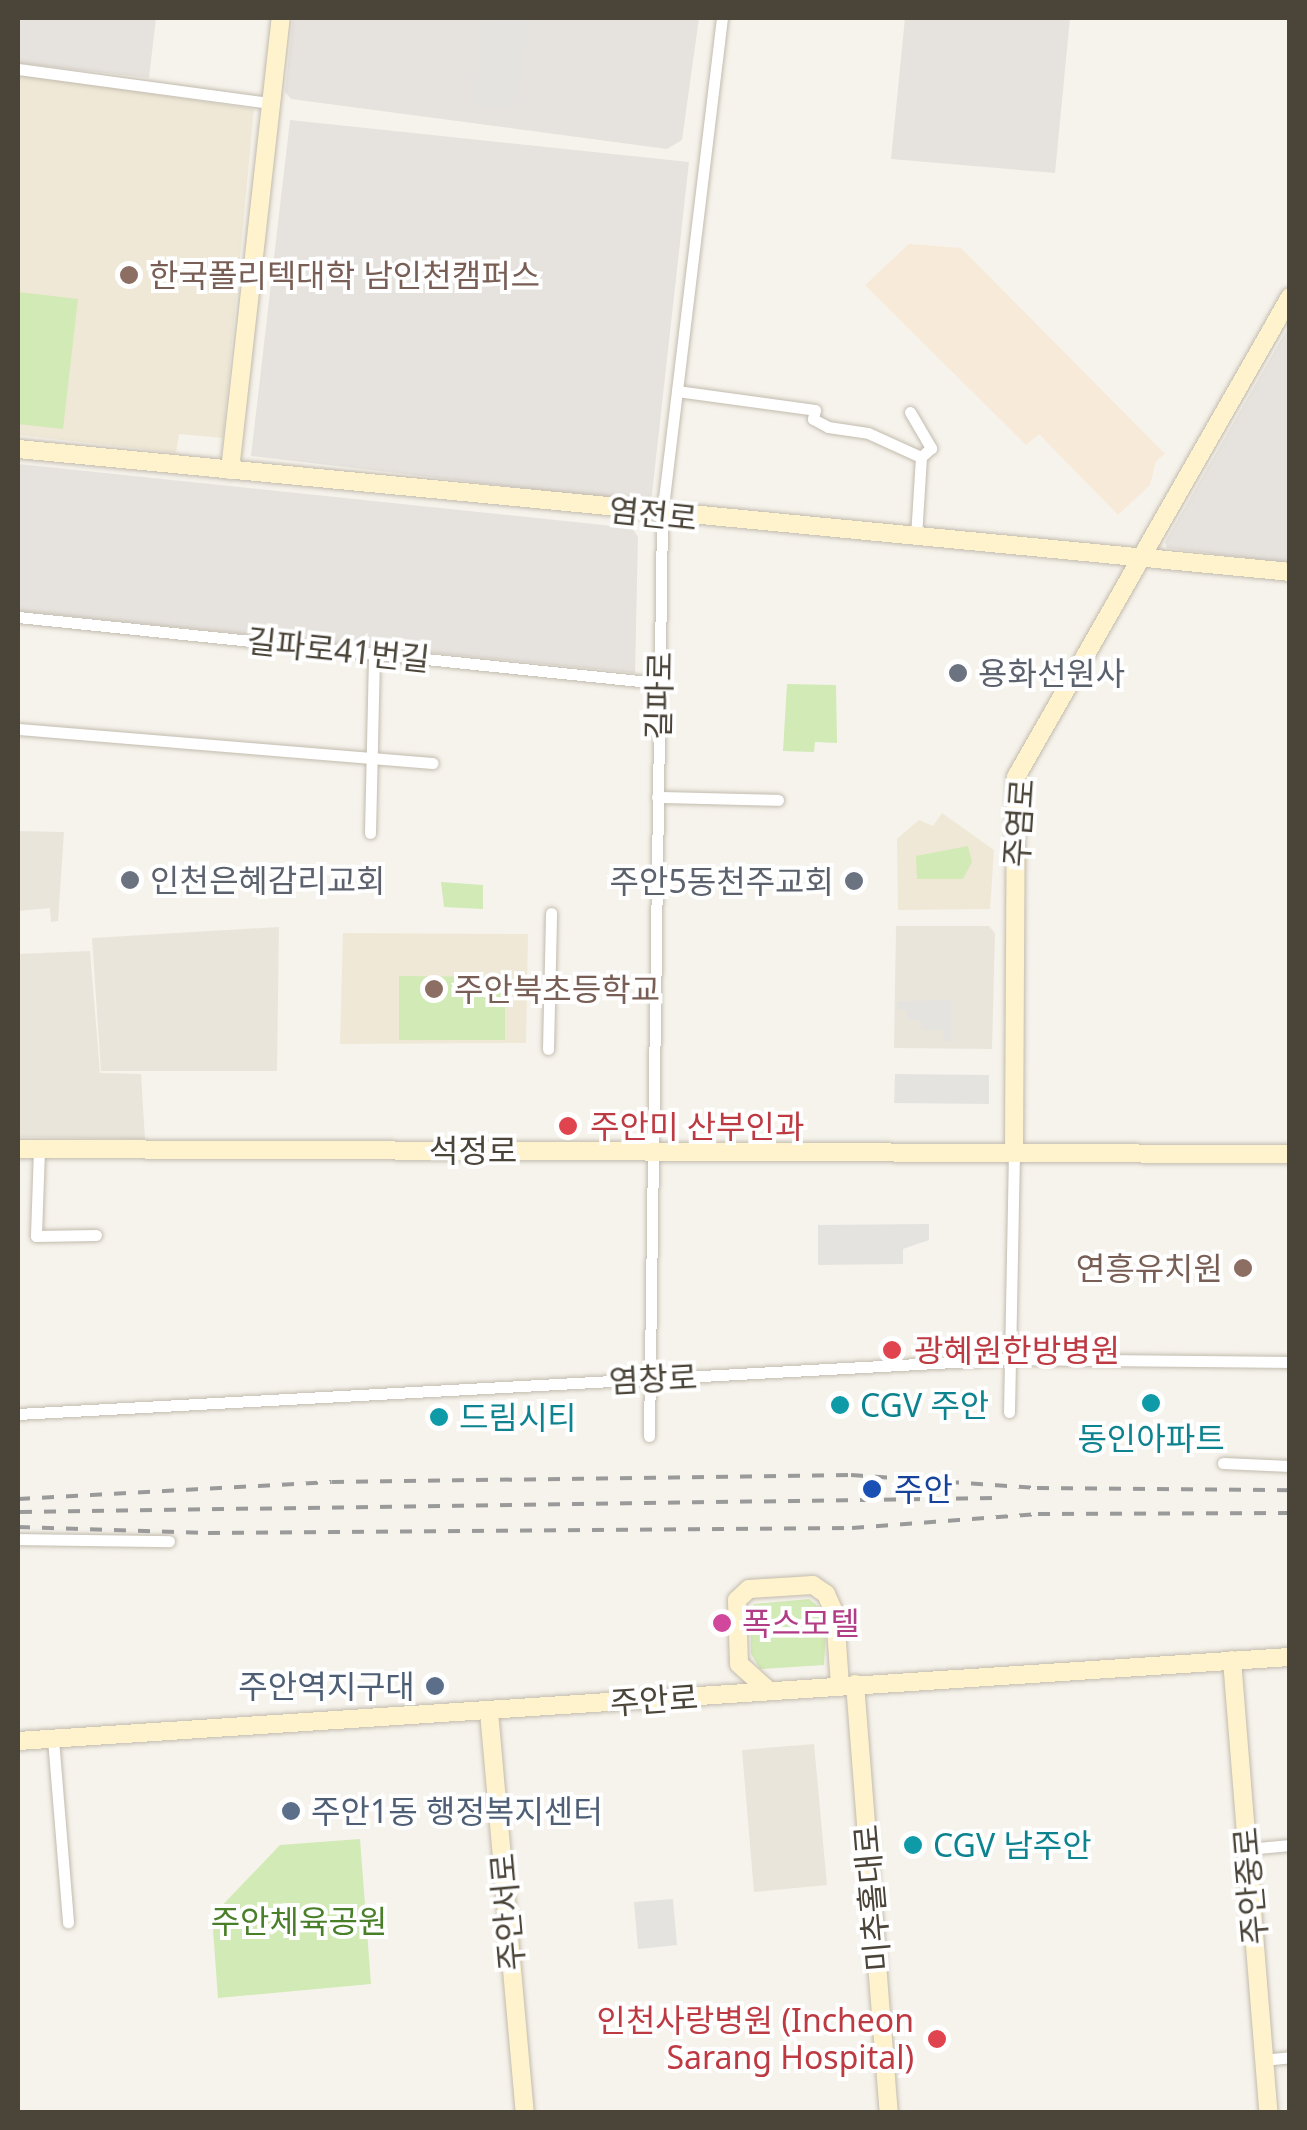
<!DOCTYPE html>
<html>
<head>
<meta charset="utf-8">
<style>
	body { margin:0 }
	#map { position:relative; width:1307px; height:2130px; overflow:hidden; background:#f6f3ec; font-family:"Noto Sans","Noto Sans KR",sans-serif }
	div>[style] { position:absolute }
	.residential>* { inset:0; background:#eae5da }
	.commercial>* { inset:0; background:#f7ead8 }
	.industrial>* { inset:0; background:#e6e2dd }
	.education>* { inset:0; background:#efe8d6 }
	.green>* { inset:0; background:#d2eab5 }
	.parking>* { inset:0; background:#e5e3e0 }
	.roads { filter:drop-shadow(0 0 2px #c2bbae) drop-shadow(0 0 2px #c2bbae) }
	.street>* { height:11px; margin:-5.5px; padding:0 5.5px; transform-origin:5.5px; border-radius:5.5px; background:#fff }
	.secondary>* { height:18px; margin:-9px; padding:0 9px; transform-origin:9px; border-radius:9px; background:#fff3cd }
	.rail>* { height:4px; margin-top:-2px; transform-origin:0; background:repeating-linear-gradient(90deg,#9a9a9a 0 12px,transparent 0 24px) }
	.dots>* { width:28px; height:28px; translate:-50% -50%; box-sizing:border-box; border:5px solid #fff; border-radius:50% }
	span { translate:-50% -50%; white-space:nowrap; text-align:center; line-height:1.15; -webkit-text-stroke:8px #fff; paint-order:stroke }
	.education-label { font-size:32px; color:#785e54 }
	.left { translate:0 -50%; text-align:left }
	.right { translate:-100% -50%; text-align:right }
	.street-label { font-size:32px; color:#4b4439 }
	.worship-label { font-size:32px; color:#5b616d }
	.health-label { font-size:32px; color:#be3a42 }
	.culture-label { font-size:32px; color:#0d838f }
	.transit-label { font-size:32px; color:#164399 }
	.hotel-label { font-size:32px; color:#b23c85 }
	.service-label { font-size:32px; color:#4e5e75 }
	.park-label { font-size:32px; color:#4a7f2a }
	.frame { position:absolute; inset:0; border:20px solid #4b4439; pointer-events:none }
</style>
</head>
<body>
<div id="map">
	<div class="residential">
		<i style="clip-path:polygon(18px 831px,64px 832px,58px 921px,51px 922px,50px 908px,18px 911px)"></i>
		<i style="clip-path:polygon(896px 926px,989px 926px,995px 933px,992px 1049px,894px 1048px)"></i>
		<i style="clip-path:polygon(279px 927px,277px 1071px,101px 1071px,92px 938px)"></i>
		<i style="clip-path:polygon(90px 951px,100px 1073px,141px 1074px,145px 1139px,18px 1137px,18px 954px)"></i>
		<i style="clip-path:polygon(814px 1744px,827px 1885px,754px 1892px,742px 1750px)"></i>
	</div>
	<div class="commercial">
		<i style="clip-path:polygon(909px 244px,961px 248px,1165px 454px,1156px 461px,1150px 485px,1118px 515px,1039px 434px,1026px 445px,865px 285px)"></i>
	</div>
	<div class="industrial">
		<i style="clip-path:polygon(18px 18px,156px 18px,149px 78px,18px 63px)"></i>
		<i style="clip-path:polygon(293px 18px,699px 18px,682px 140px,667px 149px,291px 99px,285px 92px)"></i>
		<i style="clip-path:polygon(905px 18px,1070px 18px,1055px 173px,891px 159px)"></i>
		<i style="clip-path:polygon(290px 120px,689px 162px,651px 503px,251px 456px)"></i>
		<i style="clip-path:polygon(1289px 326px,1289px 563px,1167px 548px,1165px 542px)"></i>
		<i style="clip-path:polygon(18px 464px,632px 528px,638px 537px,635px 673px,18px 611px)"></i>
	</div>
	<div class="education">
		<i style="clip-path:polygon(18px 74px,254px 109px,223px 438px,179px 434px,176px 453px,18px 435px)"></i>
		<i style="clip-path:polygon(942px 813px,994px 850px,990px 909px,898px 910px,897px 839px,919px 820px,933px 826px)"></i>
		<i style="clip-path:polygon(343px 933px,528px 934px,526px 1043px,340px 1044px)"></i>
	</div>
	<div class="green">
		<i style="clip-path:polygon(18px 292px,78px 299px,63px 429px,18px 424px)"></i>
		<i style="clip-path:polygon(787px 684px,836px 685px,837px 743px,815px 742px,814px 752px,783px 751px)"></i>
		<i style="clip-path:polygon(968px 846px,972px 862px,963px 879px,917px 879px,916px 856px)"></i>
		<i style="clip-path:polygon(441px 882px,483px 885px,483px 909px,444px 907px)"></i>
		<i style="clip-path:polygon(399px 976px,505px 977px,505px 1040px,399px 1040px)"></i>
		<i style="clip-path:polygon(809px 1599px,827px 1613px,824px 1665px,760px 1669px,751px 1654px,750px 1609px,754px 1604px)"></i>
		<i style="clip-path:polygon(360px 1839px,371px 1984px,218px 1998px,212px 1916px,280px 1845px)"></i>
	</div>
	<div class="parking">
		<i style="clip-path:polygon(484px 18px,529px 21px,514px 106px,472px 106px)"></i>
		<i style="clip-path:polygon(951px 1000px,951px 1041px,943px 1041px,943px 1030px,921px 1030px,920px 1020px,907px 1020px,907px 1010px,897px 1010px,897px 1001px)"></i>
		<i style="clip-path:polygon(895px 1074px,989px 1075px,989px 1104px,894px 1103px)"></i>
		<i style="clip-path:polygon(929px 1224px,929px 1240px,903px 1249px,903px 1264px,818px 1265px,818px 1225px)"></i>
		<i style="clip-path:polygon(673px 1899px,677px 1945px,638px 1949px,634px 1902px)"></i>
	</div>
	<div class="roads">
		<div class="street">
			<i style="left:18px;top:69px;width:255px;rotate:7.7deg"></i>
			<i style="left:677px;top:391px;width:139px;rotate:7.8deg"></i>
			<i style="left:815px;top:410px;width:9px;rotate:103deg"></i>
			<i style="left:813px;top:419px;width:17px;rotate:28deg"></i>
			<i style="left:828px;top:427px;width:40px;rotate:8.5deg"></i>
			<i style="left:868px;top:433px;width:58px;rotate:24.4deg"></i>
			<i style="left:921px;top:457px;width:80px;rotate:93.6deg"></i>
			<i style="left:910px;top:412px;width:42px;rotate:59.7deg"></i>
			<i style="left:931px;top:448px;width:13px;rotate:138deg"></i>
			<i style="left:18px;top:617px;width:644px;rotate:5.88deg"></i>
			<i style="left:18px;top:729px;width:416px;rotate:4.7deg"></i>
			<i style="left:657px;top:797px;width:121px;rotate:1.4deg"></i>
			<i style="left:370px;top:833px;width:180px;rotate:-88.7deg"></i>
			<i style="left:548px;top:1049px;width:136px;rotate:-88.7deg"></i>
			<i style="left:39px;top:1149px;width:87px;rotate:92deg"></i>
			<i style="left:36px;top:1236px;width:60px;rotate:-1deg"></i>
			<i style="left:1009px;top:1412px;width:259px;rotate:-88.9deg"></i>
			<i style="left:18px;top:1414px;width:993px;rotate:-3.18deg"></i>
			<i style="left:1009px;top:1359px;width:281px;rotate:0.6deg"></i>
			<i style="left:649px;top:1436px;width:921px;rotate:-89.19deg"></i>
			<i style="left:662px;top:515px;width:501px;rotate:-83.12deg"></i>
			<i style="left:1223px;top:1463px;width:67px;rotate:2.6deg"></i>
			<i style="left:18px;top:1539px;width:151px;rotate:0.8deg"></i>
			<i style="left:53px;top:1739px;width:184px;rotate:85.3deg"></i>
			<i style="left:1247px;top:1849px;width:43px;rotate:-5.3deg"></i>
			<i style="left:1263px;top:2060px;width:27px;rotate:-6deg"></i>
		</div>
		<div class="secondary">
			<i style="left:18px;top:449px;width:1278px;rotate:5.52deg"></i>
			<i style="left:230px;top:470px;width:455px;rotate:-83.6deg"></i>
			<i style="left:18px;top:1149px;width:1272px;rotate:0.23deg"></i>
			<i style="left:1014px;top:1153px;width:376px;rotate:-89.7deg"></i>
			<i style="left:1016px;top:777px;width:553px;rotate:-60.28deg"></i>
			<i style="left:1232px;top:1660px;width:453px;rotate:85.4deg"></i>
			<i style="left:855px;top:1684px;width:429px;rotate:85.5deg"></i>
			<i style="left:769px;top:1691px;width:40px;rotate:-138deg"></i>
			<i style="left:739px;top:1664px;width:64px;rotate:-91.8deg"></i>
			<i style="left:737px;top:1600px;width:16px;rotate:-43deg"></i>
			<i style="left:749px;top:1589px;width:64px;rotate:-3.6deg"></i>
			<i style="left:813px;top:1585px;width:16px;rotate:35deg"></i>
			<i style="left:826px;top:1594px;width:22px;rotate:66deg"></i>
			<i style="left:835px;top:1614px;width:72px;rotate:86deg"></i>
			<i style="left:489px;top:1712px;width:402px;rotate:84.9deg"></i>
			<i style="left:18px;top:1741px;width:1275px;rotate:-3.78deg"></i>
		</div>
	</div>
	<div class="rail">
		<i style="left:18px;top:1499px;width:314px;rotate:-3.1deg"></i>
		<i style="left:332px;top:1482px;width:519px;rotate:-0.77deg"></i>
		<i style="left:851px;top:1475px;width:186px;rotate:4deg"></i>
		<i style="left:1037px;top:1488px;width:253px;rotate:0.5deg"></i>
		<i style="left:20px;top:1512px;width:975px;rotate:-0.82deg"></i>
		<i style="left:18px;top:1527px;width:190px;rotate:1.8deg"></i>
		<i style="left:208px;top:1533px;width:644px;rotate:-0.44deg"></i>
		<i style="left:852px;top:1528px;width:187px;rotate:-4.3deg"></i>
		<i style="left:1038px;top:1514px;width:252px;rotate:-0.2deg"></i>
	</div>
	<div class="dots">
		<i style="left:129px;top:275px;background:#8d6e63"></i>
		<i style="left:958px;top:673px;background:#6b7280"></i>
		<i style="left:130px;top:880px;background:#6b7280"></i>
		<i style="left:854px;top:881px;background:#6b7280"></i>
		<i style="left:434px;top:989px;background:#8d6e63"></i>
		<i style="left:568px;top:1126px;background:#e0444e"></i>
		<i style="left:1243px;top:1268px;background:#8d6e63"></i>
		<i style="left:892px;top:1350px;background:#e0444e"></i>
		<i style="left:1151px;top:1403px;background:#0f9aa8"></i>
		<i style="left:840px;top:1405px;background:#0f9aa8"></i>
		<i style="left:439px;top:1417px;background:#0f9aa8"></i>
		<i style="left:872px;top:1489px;background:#1a4fb4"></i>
		<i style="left:722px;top:1623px;background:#d1479c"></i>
		<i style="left:435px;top:1686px;background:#5c6f8a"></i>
		<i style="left:291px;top:1811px;background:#5c6f8a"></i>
		<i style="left:913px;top:1845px;background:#0f9aa8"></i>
		<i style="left:937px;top:2039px;background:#e0444e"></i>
	</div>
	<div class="education-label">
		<span class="left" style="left:149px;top:275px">한국폴리텍대학 남인천캠퍼스</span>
		<span class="left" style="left:454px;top:989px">주안북초등학교</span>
		<span class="right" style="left:1223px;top:1268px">연흥유치원</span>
	</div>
	<div class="street-label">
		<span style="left:653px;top:514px;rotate:6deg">염전로</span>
		<span style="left:338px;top:650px;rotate:6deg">길파로41번길</span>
		<span style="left:659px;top:696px;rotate:-89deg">길파로</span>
		<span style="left:1019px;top:823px;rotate:-86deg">주염로</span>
		<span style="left:473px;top:1150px">석정로</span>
		<span style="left:653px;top:1379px;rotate:-3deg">염창로</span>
		<span style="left:654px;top:1700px;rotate:-4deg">주안로</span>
		<span style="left:1250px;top:1886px;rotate:-95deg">주안중로</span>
		<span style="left:872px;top:1898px;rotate:-95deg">미추홀대로</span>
		<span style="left:507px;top:1912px;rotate:-95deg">주안서로</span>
	</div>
	<div class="worship-label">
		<span class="left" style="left:978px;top:673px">용화선원사</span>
		<span class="left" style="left:150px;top:880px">인천은혜감리교회</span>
		<span class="right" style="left:834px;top:881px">주안5동천주교회</span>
	</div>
	<div class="health-label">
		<span class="left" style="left:590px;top:1126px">주안미 산부인과</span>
		<span class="left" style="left:914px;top:1350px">광혜원한방병원</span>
		<span class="right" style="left:914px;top:2039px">인천사랑병원 (Incheon<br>Sarang Hospital)</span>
	</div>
	<div class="culture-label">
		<span class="left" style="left:860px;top:1405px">CGV 주안</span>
		<span class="left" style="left:459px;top:1417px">드림시티</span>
		<span style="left:1151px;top:1438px">동인아파트</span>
		<span class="left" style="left:933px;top:1845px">CGV 남주안</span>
	</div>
	<div class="transit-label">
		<span class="left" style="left:894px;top:1489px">주안</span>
	</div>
	<div class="hotel-label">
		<span class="left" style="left:742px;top:1623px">폭스모텔</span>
	</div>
	<div class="service-label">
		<span class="right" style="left:415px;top:1686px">주안역지구대</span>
		<span class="left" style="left:311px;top:1811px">주안1동 행정복지센터</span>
	</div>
	<div class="park-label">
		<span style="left:299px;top:1921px">주안체육공원</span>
	</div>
	<div class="frame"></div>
</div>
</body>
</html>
